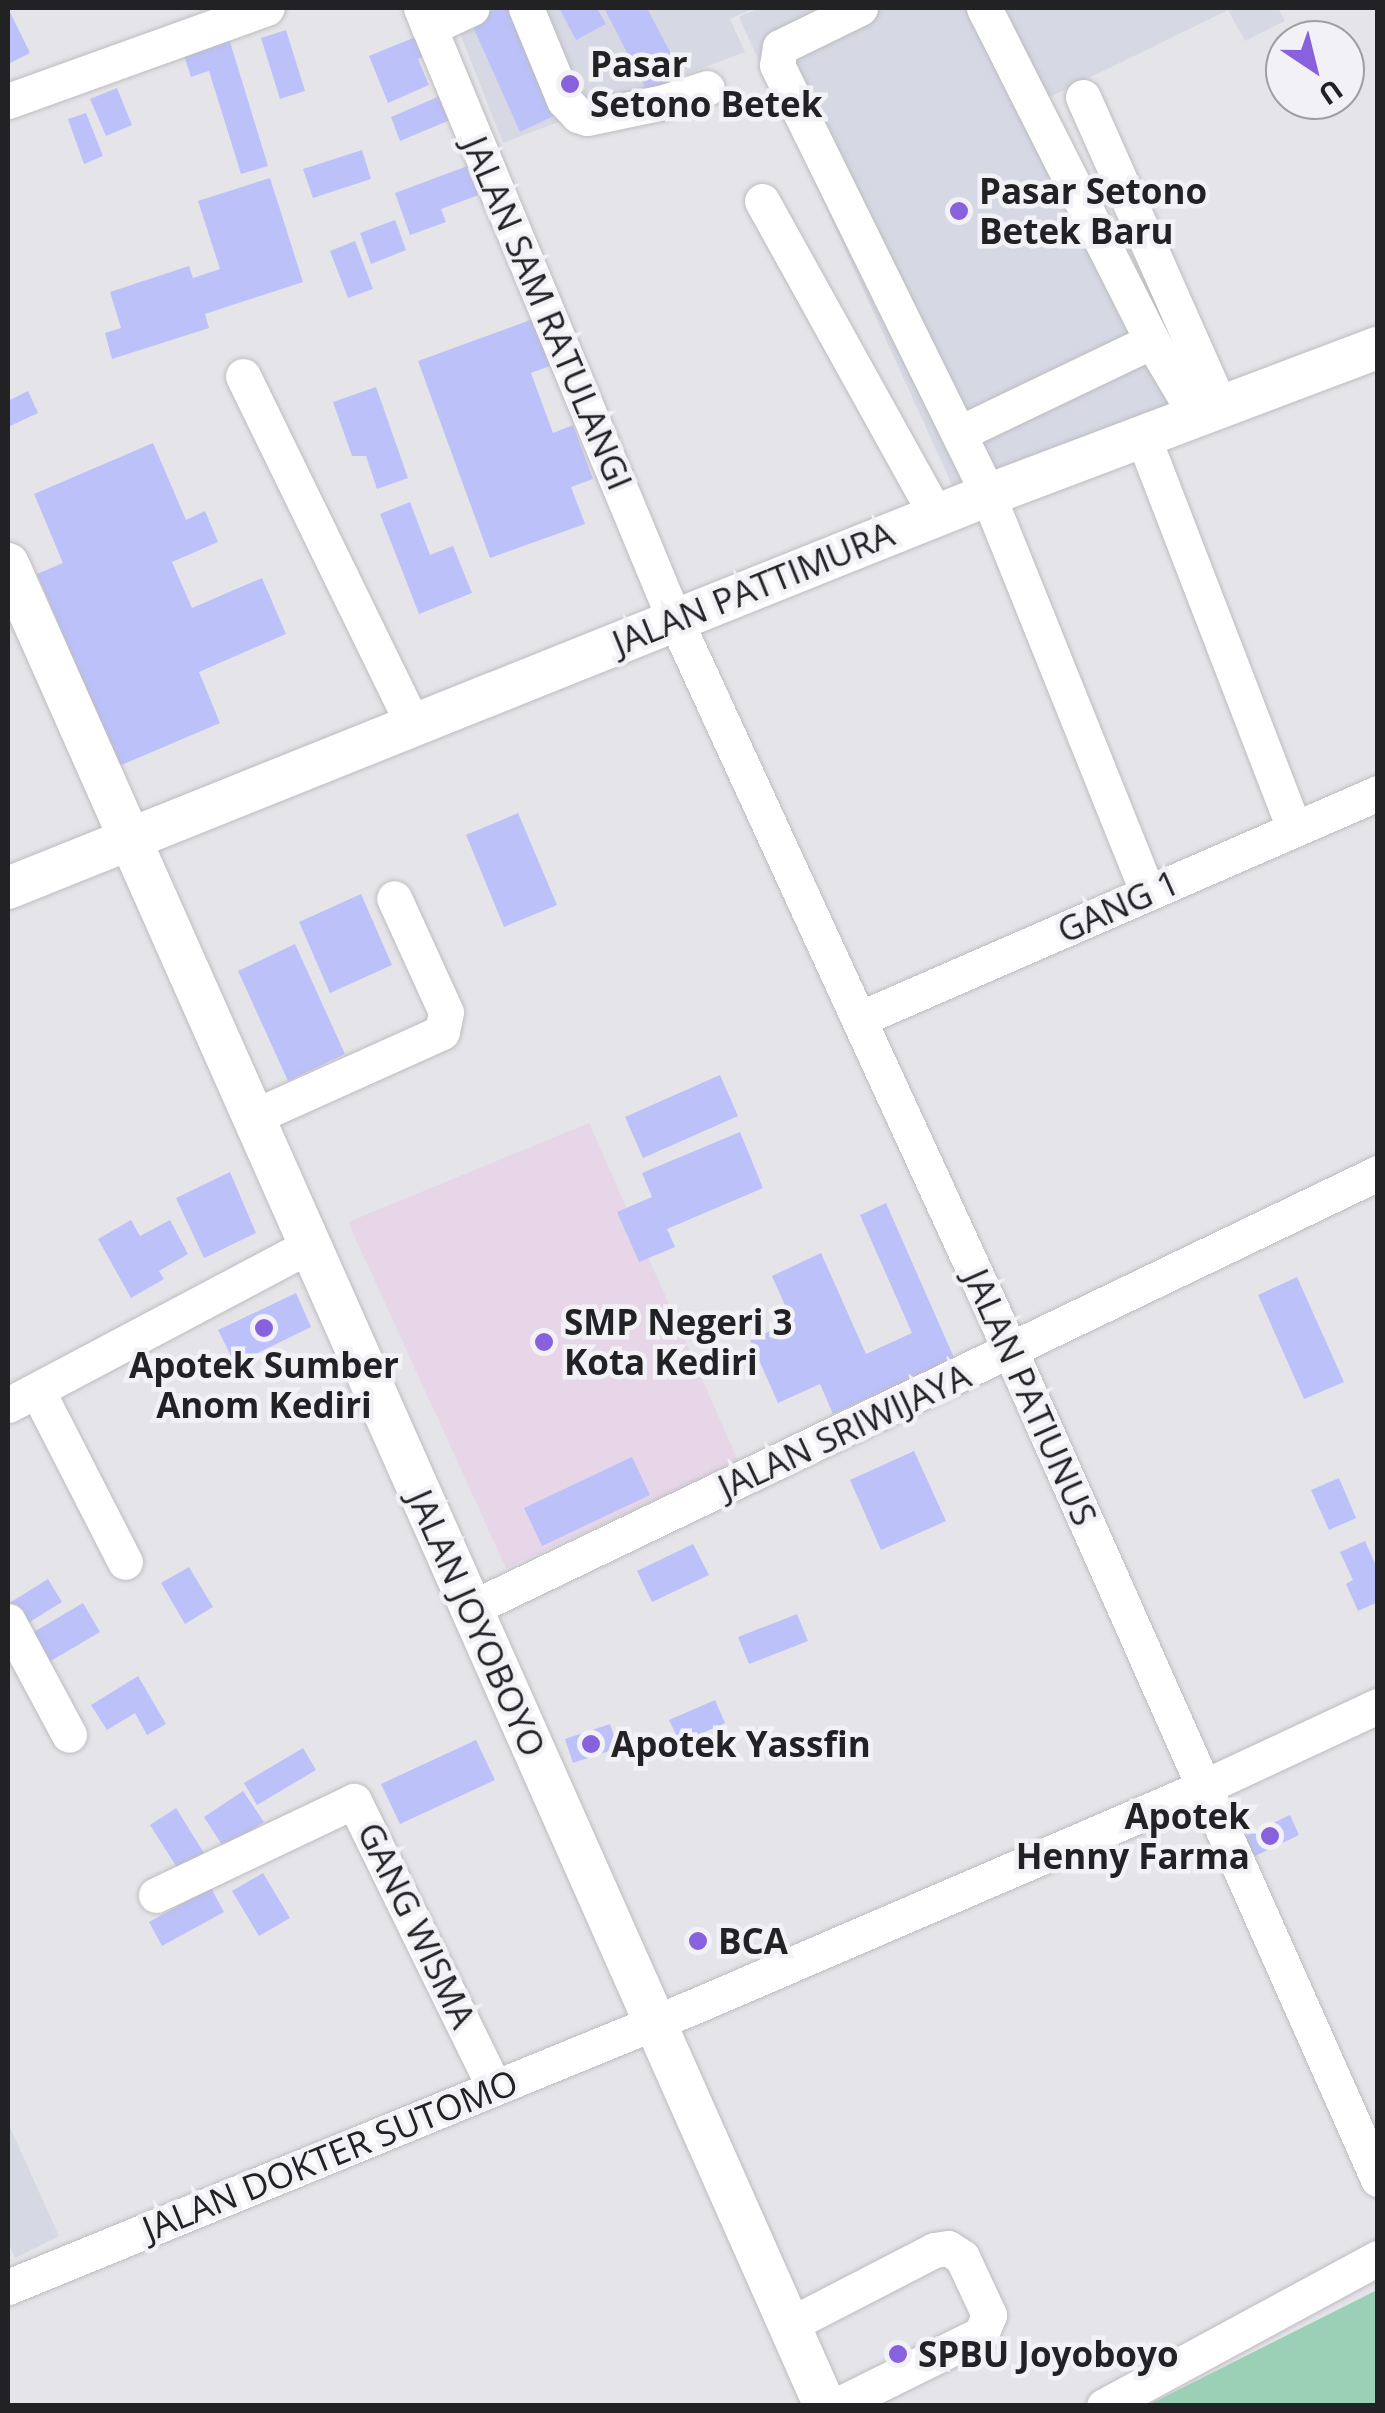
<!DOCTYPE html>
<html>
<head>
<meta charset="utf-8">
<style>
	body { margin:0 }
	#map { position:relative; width:1385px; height:2413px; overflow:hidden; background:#e5e5e9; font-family:"Open Sans",sans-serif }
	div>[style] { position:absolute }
	.built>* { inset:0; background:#d6d8e3 }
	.education>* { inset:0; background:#e6d6e7 }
	.green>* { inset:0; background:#9bd0b7 }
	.building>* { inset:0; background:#bcc1fa }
	.roads { filter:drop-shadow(0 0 2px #bcbcc0) drop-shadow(0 0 2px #bcbcc0) }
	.minor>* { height:35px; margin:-17.5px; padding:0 17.5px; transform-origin:17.5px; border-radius:17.5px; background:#fff }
	.major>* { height:42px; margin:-21px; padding:0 21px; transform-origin:21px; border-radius:21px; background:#fff }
	.dots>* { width:28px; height:28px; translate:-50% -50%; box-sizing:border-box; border:5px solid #f2f2f6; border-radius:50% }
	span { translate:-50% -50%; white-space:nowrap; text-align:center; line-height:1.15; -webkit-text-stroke:9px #f2f2f6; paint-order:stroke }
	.poi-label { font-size:35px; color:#222224; font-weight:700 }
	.left { translate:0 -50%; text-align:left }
	.right { translate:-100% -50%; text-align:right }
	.street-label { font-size:35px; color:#222224 }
	.frame { position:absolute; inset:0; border:10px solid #222224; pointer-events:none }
	.north { position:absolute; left:1265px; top:20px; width:100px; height:100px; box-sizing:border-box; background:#f2f2f6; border:2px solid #9f9fa2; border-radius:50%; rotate:145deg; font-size:28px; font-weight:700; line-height:40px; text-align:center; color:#222224 }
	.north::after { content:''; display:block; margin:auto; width:35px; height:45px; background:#8861dc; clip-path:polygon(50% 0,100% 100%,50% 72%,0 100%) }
</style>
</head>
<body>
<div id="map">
	<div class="built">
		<i style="clip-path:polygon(450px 8px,754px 8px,730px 19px,745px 52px,503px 143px)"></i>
		<i style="clip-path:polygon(759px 8px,996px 8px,1179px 406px,954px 489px,739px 17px)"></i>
		<i style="clip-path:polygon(1005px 8px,1278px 8px,1285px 21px,1245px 41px,1228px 10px,1048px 98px)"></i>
		<i style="clip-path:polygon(8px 2123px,59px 2236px,15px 2258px,8px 2242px)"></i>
	</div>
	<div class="education">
		<i style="clip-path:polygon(589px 1123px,739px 1463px,506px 1568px,348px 1222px)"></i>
	</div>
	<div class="green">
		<i style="clip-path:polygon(1377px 2290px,1377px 2405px,1148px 2405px)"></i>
	</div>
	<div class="building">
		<i style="clip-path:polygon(8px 8px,30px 53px,8px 64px)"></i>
		<i style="clip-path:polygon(499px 8px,511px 8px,558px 114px,520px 132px,470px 20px)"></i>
		<i style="clip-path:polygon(559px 8px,597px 8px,606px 24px,576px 40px)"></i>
		<i style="clip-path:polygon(604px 8px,647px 8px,683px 77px,649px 95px)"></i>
		<i style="clip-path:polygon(286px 30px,305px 91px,280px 99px,261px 38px)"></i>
		<i style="clip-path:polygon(227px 32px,268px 166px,241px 174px,209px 71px,191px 77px,181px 46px)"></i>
		<i style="clip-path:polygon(418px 36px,427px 55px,418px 59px,429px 85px,388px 103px,369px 56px)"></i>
		<i style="clip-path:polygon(117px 88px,132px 125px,106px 136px,90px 99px)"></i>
		<i style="clip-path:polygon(440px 96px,450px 120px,400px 141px,391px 117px)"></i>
		<i style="clip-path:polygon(86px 113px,103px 156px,84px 164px,68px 119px)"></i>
		<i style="clip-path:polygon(362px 150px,371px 179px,313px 198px,303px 169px)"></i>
		<i style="clip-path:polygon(473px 164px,484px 193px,441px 209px,446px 222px,410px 235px,395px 193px)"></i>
		<i style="clip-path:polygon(270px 178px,303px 282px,205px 314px,209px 328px,112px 359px,105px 333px,121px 328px,110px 292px,189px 266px,193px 278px,220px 269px,198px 201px)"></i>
		<i style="clip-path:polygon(395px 220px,406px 250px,371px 264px,360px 233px)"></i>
		<i style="clip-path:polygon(355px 241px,373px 289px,348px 298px,330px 251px)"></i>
		<i style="clip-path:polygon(533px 319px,550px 366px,531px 373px,553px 433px,573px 425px,593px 479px,571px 487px,585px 524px,490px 558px,418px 361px)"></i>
		<i style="clip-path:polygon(376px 387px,408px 478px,377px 489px,366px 456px,352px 456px,333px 402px)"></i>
		<i style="clip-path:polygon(28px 391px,38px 413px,8px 427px,8px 401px)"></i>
		<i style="clip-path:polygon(153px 443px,186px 520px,205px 511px,218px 542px,172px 562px,192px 608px,262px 578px,286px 634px,199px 672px,220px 723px,119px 766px,37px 574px,63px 563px,34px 494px)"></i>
		<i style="clip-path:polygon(410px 502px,430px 555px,453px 546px,472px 593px,419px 614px,380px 514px)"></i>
		<i style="clip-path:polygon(518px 813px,557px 905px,504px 927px,466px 835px)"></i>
		<i style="clip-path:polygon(361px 894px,392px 965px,330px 993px,299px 922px)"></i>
		<i style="clip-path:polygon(295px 944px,345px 1054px,288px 1081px,238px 971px)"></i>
		<i style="clip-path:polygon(720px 1075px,738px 1116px,643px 1158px,625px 1117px)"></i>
		<i style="clip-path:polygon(740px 1132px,763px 1188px,667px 1229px,675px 1247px,639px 1262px,617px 1212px,652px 1197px,642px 1173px)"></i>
		<i style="clip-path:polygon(230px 1172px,256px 1233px,204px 1258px,176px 1198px)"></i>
		<i style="clip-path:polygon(886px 1203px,955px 1360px,833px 1414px,820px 1384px,778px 1403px,750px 1340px,792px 1321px,772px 1276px,821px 1253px,866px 1354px,912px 1333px,860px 1215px)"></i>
		<i style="clip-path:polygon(131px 1220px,140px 1236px,170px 1220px,188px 1254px,159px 1271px,164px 1279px,131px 1298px,98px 1239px)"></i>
		<i style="clip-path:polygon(1297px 1277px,1344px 1382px,1304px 1399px,1258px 1295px)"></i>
		<i style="clip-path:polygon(296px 1293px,311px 1327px,235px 1364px,218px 1330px)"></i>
		<i style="clip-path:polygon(914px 1451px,946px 1521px,881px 1550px,850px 1480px)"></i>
		<i style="clip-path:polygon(632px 1457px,650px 1495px,542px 1546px,524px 1508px)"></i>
		<i style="clip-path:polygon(1339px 1478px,1356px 1518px,1329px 1530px,1311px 1490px)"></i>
		<i style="clip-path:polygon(1365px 1541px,1378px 1570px,1378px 1602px,1358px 1611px,1346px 1584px,1353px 1580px,1340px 1552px)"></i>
		<i style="clip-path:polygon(693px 1544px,709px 1575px,652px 1602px,637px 1571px)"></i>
		<i style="clip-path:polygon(189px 1567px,213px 1607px,185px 1624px,161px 1583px)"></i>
		<i style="clip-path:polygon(48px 1579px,62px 1602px,20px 1628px,8px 1604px)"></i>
		<i style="clip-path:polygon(83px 1603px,100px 1632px,44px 1665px,27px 1636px)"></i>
		<i style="clip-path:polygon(797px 1614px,808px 1641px,749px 1664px,738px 1637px)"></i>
		<i style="clip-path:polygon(138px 1676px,166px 1724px,147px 1735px,135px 1713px,107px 1730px,91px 1705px)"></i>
		<i style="clip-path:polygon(715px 1700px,725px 1723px,680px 1743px,669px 1720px)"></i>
		<i style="clip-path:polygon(610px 1724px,618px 1748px,573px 1763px,565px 1739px)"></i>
		<i style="clip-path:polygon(476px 1740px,495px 1780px,400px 1824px,381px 1784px)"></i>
		<i style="clip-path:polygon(303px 1748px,316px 1770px,257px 1805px,244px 1783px)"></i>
		<i style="clip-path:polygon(243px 1791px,264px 1822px,224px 1848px,204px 1817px)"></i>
		<i style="clip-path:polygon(176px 1808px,204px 1853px,178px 1869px,150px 1825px)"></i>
		<i style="clip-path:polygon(1290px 1815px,1299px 1835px,1251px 1858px,1241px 1838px)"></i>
		<i style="clip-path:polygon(263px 1873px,290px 1918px,259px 1936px,232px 1891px)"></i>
		<i style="clip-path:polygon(211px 1888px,224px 1912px,162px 1946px,149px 1922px)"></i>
	</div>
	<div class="roads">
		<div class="minor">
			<i style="left:421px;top:8px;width:645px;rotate:67.49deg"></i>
			<i style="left:668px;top:604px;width:779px;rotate:65.34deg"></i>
			<i style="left:993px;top:1312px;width:949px;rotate:66.06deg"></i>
			<i style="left:526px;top:8px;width:100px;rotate:67.6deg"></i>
			<i style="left:564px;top:100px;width:21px;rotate:47deg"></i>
			<i style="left:578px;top:115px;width:9px;rotate:18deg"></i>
			<i style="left:587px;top:118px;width:79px;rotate:-11.7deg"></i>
			<i style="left:664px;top:102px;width:45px;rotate:-18deg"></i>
			<i style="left:860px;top:8px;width:89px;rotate:154deg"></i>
			<i style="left:780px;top:47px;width:18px;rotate:99deg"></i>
			<i style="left:777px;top:65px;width:466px;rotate:63.8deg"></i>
			<i style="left:983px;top:483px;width:442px;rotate:68.1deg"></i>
			<i style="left:984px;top:8px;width:373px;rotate:63.2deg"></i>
			<i style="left:1152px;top:341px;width:88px;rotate:59.4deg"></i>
			<i style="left:429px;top:28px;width:47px;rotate:-24.9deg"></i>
			<i style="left:1083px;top:97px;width:341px;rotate:66.1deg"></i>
			<i style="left:8px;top:101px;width:275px;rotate:-19.8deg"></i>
			<i style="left:762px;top:201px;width:359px;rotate:61deg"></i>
			<i style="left:243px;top:376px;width:387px;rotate:64deg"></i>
			<i style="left:960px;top:433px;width:213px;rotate:-25.6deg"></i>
			<i style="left:1143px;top:437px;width:419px;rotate:68.9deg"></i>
			<i style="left:859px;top:1019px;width:566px;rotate:-23.53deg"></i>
			<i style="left:251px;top:1118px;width:209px;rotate:-24.2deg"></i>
			<i style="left:442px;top:1032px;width:20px;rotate:-79deg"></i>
			<i style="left:446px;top:1012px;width:125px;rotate:-114.5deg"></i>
			<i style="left:37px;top:1390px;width:193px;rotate:62.9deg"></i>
			<i style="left:8px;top:1405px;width:340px;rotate:-27.9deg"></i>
			<i style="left:472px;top:1608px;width:1005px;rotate:-25.65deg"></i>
			<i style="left:8px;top:1621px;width:129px;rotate:61.8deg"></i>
			<i style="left:156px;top:1895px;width:219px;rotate:-25.4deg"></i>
			<i style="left:354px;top:1801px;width:318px;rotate:63.9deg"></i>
			<i style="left:8px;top:2287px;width:742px;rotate:-22.25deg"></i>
			<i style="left:695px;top:2006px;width:554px;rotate:-23.28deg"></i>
			<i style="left:1204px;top:1787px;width:192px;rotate:-25deg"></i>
			<i style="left:789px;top:2325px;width:163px;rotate:-27.3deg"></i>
			<i style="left:934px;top:2250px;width:14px;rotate:-8deg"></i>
			<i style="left:948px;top:2248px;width:17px;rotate:33deg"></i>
			<i style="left:962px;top:2257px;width:64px;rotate:65deg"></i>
			<i style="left:989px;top:2315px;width:21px;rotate:113deg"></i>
			<i style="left:981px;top:2334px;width:163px;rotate:153.7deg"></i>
			<i style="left:1104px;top:2406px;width:311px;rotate:-28.4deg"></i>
		</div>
		<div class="major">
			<i style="left:8px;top:564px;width:2015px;rotate:66.08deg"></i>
			<i style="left:8px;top:888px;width:1056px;rotate:-21.85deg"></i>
			<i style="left:988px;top:495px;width:417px;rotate:-20.7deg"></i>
		</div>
	</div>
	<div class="dots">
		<i style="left:570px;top:84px;background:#8861dc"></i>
		<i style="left:959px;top:211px;background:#8861dc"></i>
		<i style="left:264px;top:1328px;background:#8861dc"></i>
		<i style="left:544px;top:1342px;background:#8861dc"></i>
		<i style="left:591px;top:1744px;background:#8861dc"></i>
		<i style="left:1270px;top:1836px;background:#8861dc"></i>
		<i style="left:698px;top:1941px;background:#8861dc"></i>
		<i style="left:898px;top:2354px;background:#8861dc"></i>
	</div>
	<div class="poi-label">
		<span class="left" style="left:590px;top:84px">Pasar<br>Setono Betek</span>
		<span class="left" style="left:979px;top:211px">Pasar Setono<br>Betek Baru</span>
		<span class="left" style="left:564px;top:1342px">SMP Negeri 3<br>Kota Kediri</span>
		<span style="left:264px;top:1385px">Apotek Sumber<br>Anom Kediri</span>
		<span class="left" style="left:611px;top:1744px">Apotek Yassfin</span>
		<span class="right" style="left:1250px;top:1836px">Apotek<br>Henny Farma</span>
		<span class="left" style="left:718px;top:1941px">BCA</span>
		<span class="left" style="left:918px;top:2354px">SPBU Joyoboyo</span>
	</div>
	<div class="street-label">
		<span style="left:548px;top:313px;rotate:67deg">JALAN SAM RATULANGI</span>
		<span style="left:753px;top:588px;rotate:-22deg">JALAN PATTIMURA</span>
		<span style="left:1118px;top:906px;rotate:-24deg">GANG 1</span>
		<span style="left:1031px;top:1397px;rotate:66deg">JALAN PATIUNUS</span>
		<span style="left:844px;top:1431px;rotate:-25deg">JALAN SRIWIJAYA</span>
		<span style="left:477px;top:1623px;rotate:66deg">JALAN JOYOBOYO</span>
		<span style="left:417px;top:1925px;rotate:64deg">GANG WISMA</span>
		<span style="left:330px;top:2155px;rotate:-22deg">JALAN DOKTER SUTOMO</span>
	</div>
	<div class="frame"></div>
	<div class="north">U</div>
</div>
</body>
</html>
